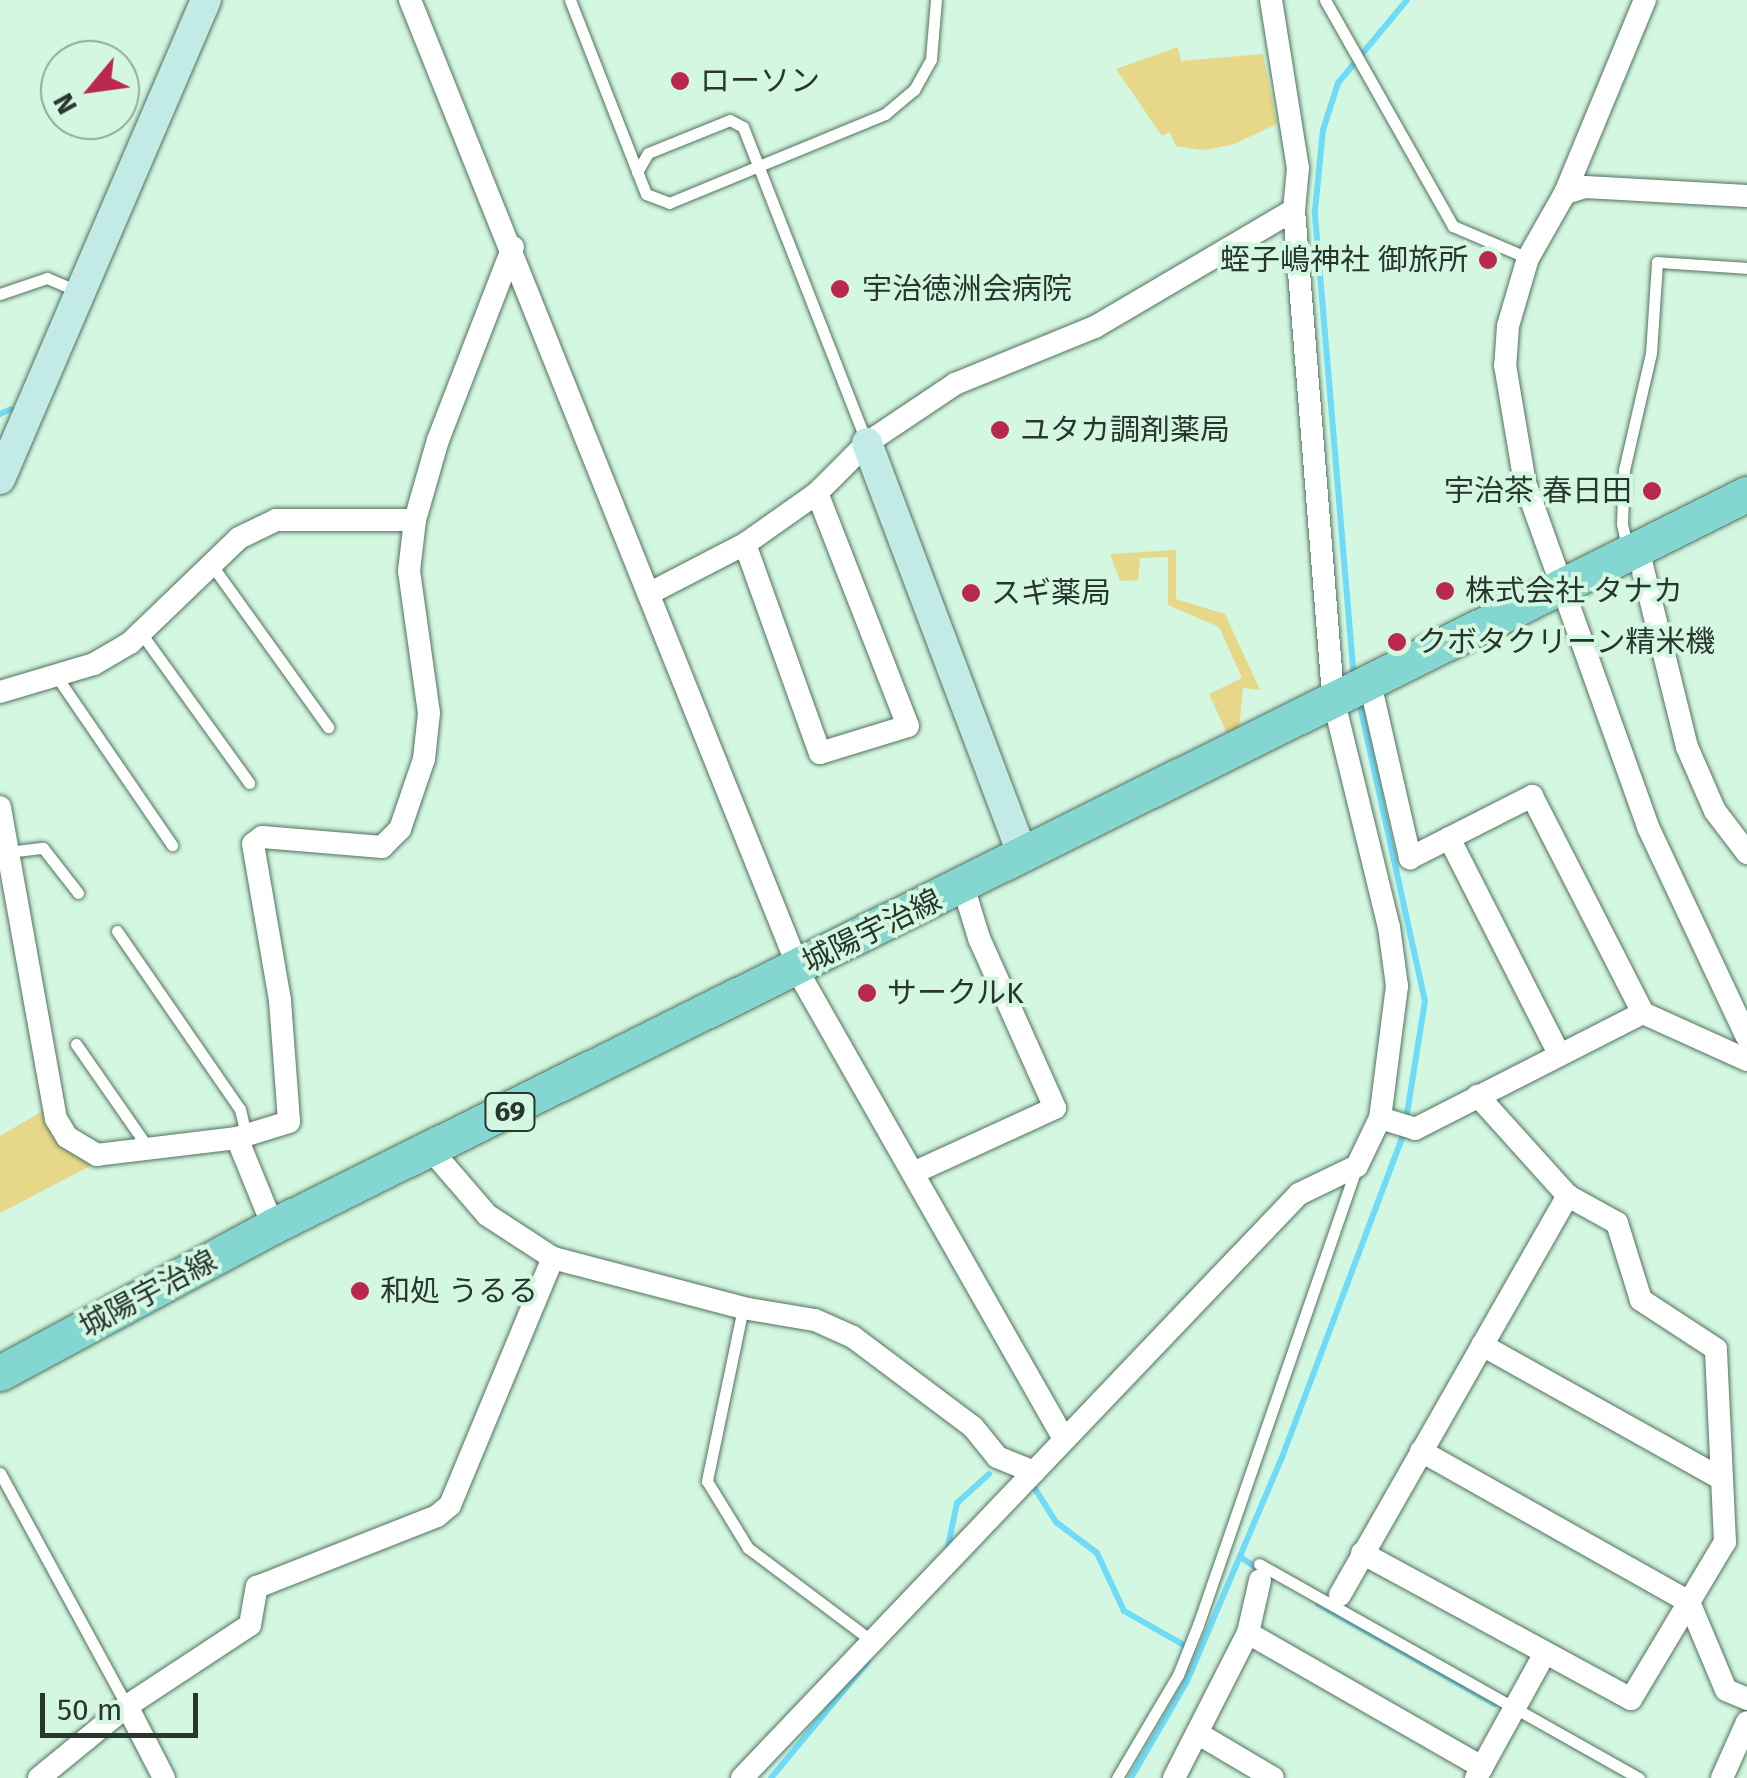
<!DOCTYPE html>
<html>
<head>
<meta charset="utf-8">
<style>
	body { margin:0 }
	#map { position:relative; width:1747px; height:1778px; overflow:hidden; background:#d4f7e1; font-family:"Fira Sans","Noto Sans JP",sans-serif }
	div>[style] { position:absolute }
	.green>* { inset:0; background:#e6d888 }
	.stream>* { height:6px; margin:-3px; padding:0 3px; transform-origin:3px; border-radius:3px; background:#70dbf7 }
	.roads { filter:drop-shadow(0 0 2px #52715e) drop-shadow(0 0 2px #52715e) }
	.lane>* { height:11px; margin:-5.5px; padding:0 5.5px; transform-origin:5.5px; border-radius:5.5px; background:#fff }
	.street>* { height:22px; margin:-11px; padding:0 11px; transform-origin:11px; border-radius:11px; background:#fff }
	.secondary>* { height:30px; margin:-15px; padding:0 15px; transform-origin:15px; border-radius:15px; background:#c2ebe8 }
	.primary>* { height:35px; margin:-17.5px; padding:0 17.5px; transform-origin:17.5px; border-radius:17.5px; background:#84d6d0 }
	.dots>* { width:28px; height:28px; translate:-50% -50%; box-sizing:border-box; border:5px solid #d4f7e1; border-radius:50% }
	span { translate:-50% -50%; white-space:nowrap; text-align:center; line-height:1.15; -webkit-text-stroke:8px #d4f7e1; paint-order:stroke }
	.shield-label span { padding:2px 8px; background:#d4f7e1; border:2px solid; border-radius:8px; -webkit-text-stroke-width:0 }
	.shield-label { font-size:28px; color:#29362e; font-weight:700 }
	.poi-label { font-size:30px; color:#29362e }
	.left { translate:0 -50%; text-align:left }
	.right { translate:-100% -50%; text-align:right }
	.street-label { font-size:30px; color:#29362e }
	.north { position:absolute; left:40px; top:40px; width:100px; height:100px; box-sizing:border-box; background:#d4f7e1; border:2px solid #90aa99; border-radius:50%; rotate:241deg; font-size:28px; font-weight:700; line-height:40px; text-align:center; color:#29362e }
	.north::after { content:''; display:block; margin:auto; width:35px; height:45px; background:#b9284e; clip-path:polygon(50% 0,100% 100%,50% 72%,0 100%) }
	.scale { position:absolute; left:40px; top:1693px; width:158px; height:45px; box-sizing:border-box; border:5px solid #29362e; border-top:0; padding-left:12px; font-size:30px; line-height:35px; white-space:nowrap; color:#29362e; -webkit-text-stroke:8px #d4f7e1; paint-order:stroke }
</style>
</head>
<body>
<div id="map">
	<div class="green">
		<i style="clip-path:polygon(1178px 47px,1181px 61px,1263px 54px,1277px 124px,1232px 145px,1202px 150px,1176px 146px,1170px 132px,1162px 136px,1116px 69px)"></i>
		<i style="clip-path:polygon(1176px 550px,1176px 599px,1225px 614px,1260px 690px,1243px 688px,1239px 730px,1228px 736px,1209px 694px,1242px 678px,1219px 627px,1168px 605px,1168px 557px,1140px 558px,1138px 580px,1120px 581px,1110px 554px)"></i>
		<i style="clip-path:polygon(48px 1108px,100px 1161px,0 1213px,0 1136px)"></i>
	</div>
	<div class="stream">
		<i style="left:0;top:414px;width:12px;rotate:-24deg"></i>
		<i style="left:1354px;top:679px;width:470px;rotate:-94.8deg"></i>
		<i style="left:1315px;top:211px;width:81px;rotate:-84.4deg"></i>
		<i style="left:1323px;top:130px;width:49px;rotate:-72.3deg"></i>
		<i style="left:1338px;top:83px;width:108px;rotate:-50.3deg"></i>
		<i style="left:1359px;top:701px;width:307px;rotate:77.6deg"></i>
		<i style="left:1425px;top:1001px;width:121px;rotate:99.1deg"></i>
		<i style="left:1032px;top:1484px;width:45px;rotate:57.7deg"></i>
		<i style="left:1056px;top:1522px;width:51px;rotate:37.1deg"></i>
		<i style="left:1097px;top:1553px;width:64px;rotate:65deg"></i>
		<i style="left:1124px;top:1611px;width:67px;rotate:29.6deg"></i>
		<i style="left:947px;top:1551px;width:49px;rotate:-78.2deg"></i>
		<i style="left:957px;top:1503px;width:43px;rotate:-42.2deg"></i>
		<i style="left:1240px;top:1557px;width:24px;rotate:33deg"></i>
		<i style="left:1318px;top:1604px;width:203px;rotate:29.5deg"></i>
		<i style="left:771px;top:1778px;width:152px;rotate:-50.3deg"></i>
		<i style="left:1131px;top:1778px;width:112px;rotate:-60deg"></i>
		<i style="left:1187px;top:1681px;width:240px;rotate:-67deg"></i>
		<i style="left:1281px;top:1460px;width:350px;rotate:-69.4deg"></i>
	</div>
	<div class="roads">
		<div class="lane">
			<i style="left:570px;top:0;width:208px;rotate:68.6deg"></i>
			<i style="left:646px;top:194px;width:25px;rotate:21deg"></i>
			<i style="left:669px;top:203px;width:234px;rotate:-22.4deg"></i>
			<i style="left:885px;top:114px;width:38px;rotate:-40deg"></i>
			<i style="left:914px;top:90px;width:35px;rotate:-61deg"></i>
			<i style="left:931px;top:59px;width:59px;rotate:-85.2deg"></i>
			<i style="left:1325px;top:0;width:260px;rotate:60.5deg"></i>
			<i style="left:1453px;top:226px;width:82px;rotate:23.1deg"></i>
			<i style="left:637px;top:172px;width:22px;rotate:-60deg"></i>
			<i style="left:648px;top:153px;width:88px;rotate:-21.9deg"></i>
			<i style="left:730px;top:120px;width:15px;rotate:28deg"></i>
			<i style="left:743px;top:127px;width:339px;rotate:68.6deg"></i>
			<i style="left:0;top:294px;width:50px;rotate:-18.8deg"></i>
			<i style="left:47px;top:278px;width:36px;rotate:23deg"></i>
			<i style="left:1628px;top:550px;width:27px;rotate:-103deg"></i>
			<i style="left:1622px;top:524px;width:54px;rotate:-87.9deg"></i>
			<i style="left:1624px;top:470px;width:120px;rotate:-77deg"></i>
			<i style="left:1651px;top:353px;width:91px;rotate:-86.2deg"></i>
			<i style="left:1657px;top:262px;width:90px;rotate:3.8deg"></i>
			<i style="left:211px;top:564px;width:201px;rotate:54.3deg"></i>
			<i style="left:141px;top:633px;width:185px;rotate:54.2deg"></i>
			<i style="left:57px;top:677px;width:204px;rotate:55.6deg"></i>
			<i style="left:8px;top:852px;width:35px;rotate:-7deg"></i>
			<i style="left:43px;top:848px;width:57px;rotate:52.1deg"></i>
			<i style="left:117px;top:931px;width:216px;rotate:55.4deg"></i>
			<i style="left:240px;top:1109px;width:27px;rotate:77deg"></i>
			<i style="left:76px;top:1044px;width:128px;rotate:55.2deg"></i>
			<i style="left:743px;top:1308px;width:177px;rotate:101.8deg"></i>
			<i style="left:707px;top:1481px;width:79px;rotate:58.5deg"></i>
			<i style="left:748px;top:1548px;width:156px;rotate:36.9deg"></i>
			<i style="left:0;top:1473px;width:265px;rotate:61.4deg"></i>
			<i style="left:1259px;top:1564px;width:436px;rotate:29.4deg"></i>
			<i style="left:1117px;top:1778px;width:120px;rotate:-59.4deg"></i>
			<i style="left:1178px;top:1675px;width:54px;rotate:-68.2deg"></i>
			<i style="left:1198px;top:1625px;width:483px;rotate:-70.9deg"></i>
		</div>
		<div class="street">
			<i style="left:410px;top:0;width:1060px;rotate:68.13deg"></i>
			<i style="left:805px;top:984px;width:524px;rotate:60.35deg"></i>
			<i style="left:1271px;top:0;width:170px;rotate:80.9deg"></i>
			<i style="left:1298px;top:168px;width:42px;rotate:95.4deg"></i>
			<i style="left:1294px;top:210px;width:494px;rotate:85.4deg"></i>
			<i style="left:1334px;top:702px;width:232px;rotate:76.3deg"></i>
			<i style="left:1389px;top:927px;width:60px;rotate:82.3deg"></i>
			<i style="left:1397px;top:986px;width:133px;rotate:97.3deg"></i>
			<i style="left:1565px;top:193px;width:209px;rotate:-67.5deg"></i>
			<i style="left:1747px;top:196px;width:162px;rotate:-176.8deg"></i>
			<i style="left:1585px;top:187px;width:21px;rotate:163deg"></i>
			<i style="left:1565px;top:193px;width:75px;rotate:119.6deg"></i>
			<i style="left:1528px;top:258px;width:71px;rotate:106.4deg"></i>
			<i style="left:1508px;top:326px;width:39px;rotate:94deg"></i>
			<i style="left:1505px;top:365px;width:120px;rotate:80.4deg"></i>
			<i style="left:1525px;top:483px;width:365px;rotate:70.3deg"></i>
			<i style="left:1648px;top:827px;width:232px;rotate:64.8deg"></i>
			<i style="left:415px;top:520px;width:83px;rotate:-74deg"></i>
			<i style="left:438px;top:440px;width:207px;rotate:-68.8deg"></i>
			<i style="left:745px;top:544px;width:222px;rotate:70.3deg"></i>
			<i style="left:820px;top:753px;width:92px;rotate:-17.1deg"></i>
			<i style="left:908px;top:726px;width:250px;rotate:-111.3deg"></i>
			<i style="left:1638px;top:549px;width:204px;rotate:76.1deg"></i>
			<i style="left:1687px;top:747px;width:70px;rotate:66.4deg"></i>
			<i style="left:1715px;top:811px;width:53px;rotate:52.7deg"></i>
			<i style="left:652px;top:592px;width:105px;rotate:-27.3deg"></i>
			<i style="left:745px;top:544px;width:88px;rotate:-35.3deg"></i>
			<i style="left:817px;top:493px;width:71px;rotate:-45deg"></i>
			<i style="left:867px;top:443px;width:106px;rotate:-33.8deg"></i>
			<i style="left:955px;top:384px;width:151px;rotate:-22.2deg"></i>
			<i style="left:1095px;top:327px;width:231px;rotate:-30.5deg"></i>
			<i style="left:1370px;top:683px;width:180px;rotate:77.1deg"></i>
			<i style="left:1410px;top:858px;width:137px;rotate:-26.9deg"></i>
			<i style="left:1532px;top:796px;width:244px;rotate:62.9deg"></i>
			<i style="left:0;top:692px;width:98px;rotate:-16.6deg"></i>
			<i style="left:94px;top:664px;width:42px;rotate:-30.3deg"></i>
			<i style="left:130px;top:643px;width:151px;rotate:-43.9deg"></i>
			<i style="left:239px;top:538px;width:41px;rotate:-25.9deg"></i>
			<i style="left:276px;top:520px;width:139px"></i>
			<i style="left:415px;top:520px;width:51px;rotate:96.7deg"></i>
			<i style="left:409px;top:571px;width:143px;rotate:82deg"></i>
			<i style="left:429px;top:713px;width:46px;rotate:96.2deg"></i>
			<i style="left:424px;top:759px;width:74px;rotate:108.9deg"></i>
			<i style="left:400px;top:829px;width:25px;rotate:135deg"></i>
			<i style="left:382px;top:847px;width:120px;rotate:-175.2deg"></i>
			<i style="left:262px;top:837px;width:11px;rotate:142deg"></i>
			<i style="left:253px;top:844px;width:159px;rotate:80.2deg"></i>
			<i style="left:280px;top:1001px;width:121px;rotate:85.7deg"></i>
			<i style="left:289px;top:1122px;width:54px;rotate:162.9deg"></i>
			<i style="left:237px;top:1138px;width:141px;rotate:173.1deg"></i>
			<i style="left:97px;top:1155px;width:35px;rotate:-149deg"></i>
			<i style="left:67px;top:1137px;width:21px;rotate:-121deg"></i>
			<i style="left:56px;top:1119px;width:317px;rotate:-100.2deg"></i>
			<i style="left:1449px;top:838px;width:242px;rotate:63deg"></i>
			<i style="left:237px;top:1138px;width:95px;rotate:67.8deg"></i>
			<i style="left:432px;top:1151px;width:84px;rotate:49.3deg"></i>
			<i style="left:487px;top:1215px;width:79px;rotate:33.1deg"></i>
			<i style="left:553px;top:1258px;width:196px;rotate:14.7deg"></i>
			<i style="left:743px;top:1308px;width:73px;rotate:9.5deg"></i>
			<i style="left:815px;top:1320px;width:42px;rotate:24.1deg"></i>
			<i style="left:853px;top:1337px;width:150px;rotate:36.9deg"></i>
			<i style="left:973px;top:1427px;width:38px;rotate:51deg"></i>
			<i style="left:997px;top:1457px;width:40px;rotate:22deg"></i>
			<i style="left:913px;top:1173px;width:156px;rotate:-24.6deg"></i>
			<i style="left:1055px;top:1108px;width:186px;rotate:-114.1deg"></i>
			<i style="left:979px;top:938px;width:54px;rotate:-107.1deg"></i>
			<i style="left:1482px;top:1345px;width:275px;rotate:29.2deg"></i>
			<i style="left:1421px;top:1451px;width:308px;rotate:29.4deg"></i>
			<i style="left:1689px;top:1602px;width:95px;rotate:67.2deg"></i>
			<i style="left:1726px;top:1690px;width:23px;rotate:23deg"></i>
			<i style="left:1362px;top:1553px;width:306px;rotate:28.5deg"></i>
			<i style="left:1631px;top:1699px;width:183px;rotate:-59.1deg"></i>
			<i style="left:1725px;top:1542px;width:193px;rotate:-92.7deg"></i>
			<i style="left:1716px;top:1349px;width:90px;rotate:-146.8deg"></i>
			<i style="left:1641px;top:1300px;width:81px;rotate:-107.3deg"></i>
			<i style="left:1617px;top:1223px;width:56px;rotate:-151.1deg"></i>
			<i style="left:1568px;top:1196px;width:135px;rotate:-132deg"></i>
			<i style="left:1340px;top:1595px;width:460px;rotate:-60.3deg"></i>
			<i style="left:1248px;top:1633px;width:270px;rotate:29.8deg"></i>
			<i style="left:127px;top:1706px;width:81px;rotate:62.8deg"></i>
			<i style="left:1197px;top:1733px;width:88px;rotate:30.6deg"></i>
			<i style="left:39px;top:1778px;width:114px;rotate:-39.3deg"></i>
			<i style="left:127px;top:1706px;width:147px;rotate:-33.4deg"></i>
			<i style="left:250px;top:1625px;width:39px;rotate:-80deg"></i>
			<i style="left:257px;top:1587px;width:193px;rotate:-21.5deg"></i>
			<i style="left:437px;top:1516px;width:17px;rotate:-40deg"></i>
			<i style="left:450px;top:1505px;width:268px;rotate:-67.4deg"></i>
			<i style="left:742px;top:1778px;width:807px;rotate:-46.36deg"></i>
			<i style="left:1299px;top:1194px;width:64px;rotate:-25.8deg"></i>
			<i style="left:1357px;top:1166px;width:53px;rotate:-64.4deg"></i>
			<i style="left:1380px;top:1118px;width:37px;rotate:17deg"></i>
			<i style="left:1415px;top:1129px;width:256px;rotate:-27deg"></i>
			<i style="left:1643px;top:1013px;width:114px;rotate:24.3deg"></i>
			<i style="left:1174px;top:1778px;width:163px;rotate:-63deg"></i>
			<i style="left:1248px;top:1633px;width:54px;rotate:-77.2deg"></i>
			<i style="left:1476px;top:1778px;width:143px;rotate:-61.1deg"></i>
			<i style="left:1722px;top:1778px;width:61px;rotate:-65.9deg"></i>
		</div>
		<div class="secondary">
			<i style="left:867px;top:443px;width:441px;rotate:69.3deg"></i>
			<i style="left:0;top:479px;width:521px;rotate:-66.73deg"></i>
		</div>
		<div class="primary">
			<i style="left:0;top:1373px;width:310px;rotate:-28.3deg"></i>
			<i style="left:273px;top:1226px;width:1646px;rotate:-26.41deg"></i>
		</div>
	</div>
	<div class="dots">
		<i style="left:680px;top:81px;background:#b9284e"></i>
		<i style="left:1488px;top:260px;background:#b9284e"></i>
		<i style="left:840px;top:289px;background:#b9284e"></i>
		<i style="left:1000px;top:430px;background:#b9284e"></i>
		<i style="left:1652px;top:491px;background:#b9284e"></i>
		<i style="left:1445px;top:591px;background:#b9284e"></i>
		<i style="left:971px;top:593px;background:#b9284e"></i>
		<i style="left:1397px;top:642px;background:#b9284e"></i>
		<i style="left:867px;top:993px;background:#b9284e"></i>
		<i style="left:360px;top:1291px;background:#b9284e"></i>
	</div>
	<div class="shield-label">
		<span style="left:510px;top:1112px">69</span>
	</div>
	<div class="poi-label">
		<span class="left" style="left:700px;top:81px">ローソン</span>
		<span class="right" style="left:1468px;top:260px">蛭子嶋神社 御旅所</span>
		<span class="left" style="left:862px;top:289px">宇治徳洲会病院</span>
		<span class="left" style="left:1020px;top:430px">ユタカ調剤薬局</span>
		<span class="right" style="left:1632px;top:491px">宇治茶 春日田</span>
		<span class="left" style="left:1465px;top:591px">株式会社 タナカ</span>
		<span class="left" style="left:991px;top:593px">スギ薬局</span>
		<span class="left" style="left:1417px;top:642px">クボタクリーン精米機</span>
		<span class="left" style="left:887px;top:993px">サークルK</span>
		<span class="left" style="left:380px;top:1291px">和処 うるる</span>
	</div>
	<div class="street-label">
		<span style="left:872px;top:931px;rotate:-26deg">城陽宇治線</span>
		<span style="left:148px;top:1294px;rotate:-28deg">城陽宇治線</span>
	</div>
	<div class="north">N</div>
	<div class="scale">50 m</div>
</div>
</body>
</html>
